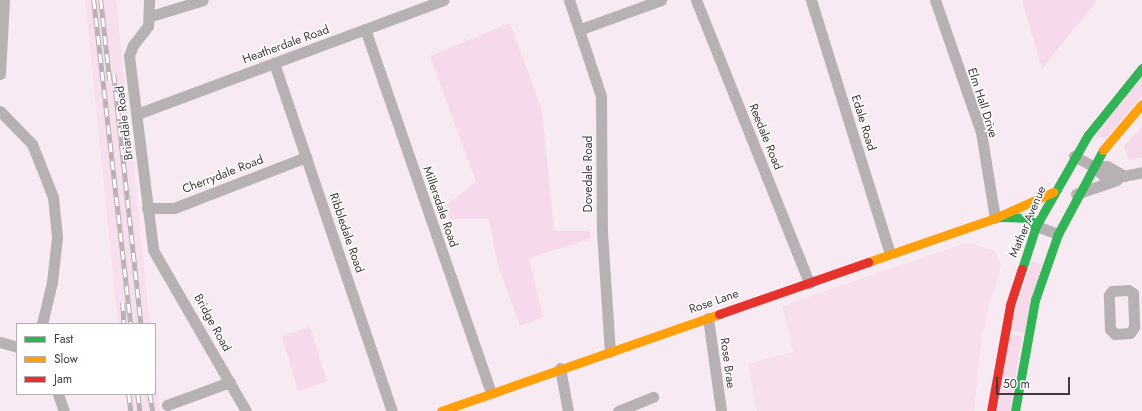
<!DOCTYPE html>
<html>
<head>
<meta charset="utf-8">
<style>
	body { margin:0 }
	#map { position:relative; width:1142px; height:411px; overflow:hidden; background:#f8eaf3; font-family:Jost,sans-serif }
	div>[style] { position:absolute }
	.built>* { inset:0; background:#f7dfee }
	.green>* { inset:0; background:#f6d9eb }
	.street>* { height:11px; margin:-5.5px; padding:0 5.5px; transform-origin:5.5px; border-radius:5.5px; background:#b7b0b4 }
	.fast>* { height:9px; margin:-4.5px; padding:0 4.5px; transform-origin:4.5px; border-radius:4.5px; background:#30b455 }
	.slow>* { height:9px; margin:-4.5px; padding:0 4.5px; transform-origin:4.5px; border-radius:4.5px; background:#ff9f0a }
	.jam>* { height:9px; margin:-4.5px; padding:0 4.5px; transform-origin:4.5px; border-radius:4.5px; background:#e5322d }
	.rail>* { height:4.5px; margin-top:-2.25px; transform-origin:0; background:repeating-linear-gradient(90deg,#fff 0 9px,#b7afb4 0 18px); box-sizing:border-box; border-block:1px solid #b7afb4 }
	span { translate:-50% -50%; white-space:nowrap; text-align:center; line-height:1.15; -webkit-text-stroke:3px #fff; paint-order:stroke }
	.street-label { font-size:12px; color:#42383e }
	.legend { position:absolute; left:16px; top:323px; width:140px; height:72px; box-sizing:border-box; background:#fff; border:1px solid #b3afb2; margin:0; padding:5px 7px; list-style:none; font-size:12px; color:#42383e }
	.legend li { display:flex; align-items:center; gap:8px; height:20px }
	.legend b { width:20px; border:1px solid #b3afb2 }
	.scale { position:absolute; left:996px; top:377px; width:74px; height:18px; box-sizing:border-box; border:2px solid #42383e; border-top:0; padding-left:5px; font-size:12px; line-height:14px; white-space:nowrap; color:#42383e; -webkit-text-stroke:3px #fff; paint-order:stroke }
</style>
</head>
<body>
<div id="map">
	<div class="built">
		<i style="clip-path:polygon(85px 0,116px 0,150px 324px,118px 324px)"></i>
		<i style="clip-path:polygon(968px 242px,995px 251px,1001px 266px,982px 332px,974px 411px,757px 411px,748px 364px,793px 352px,782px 306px)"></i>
		<i style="clip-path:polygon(155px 370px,160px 411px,127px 411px,125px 394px,155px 394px)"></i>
	</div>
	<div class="green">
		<i style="clip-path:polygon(1022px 0,1097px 0,1042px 69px)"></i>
		<i style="clip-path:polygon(510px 23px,542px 111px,554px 231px,590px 231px,590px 239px,529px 258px,543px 317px,520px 326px,497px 262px,489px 219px,450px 219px,445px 206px,476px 182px,430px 56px)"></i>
		<i style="clip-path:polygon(1142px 76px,1142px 96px,1106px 138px,1095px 136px)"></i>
		<i style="clip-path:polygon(1142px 127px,1142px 157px,1129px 160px,1124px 146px)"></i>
		<i style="clip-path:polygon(1031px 261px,1042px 265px,1024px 333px,1010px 330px)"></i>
		<i style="clip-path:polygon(310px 327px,327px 381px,298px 391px,282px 336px)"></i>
		<i style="clip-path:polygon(1009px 334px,1022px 337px,1010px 411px,998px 411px)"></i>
	</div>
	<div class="street">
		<i style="left:149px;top:0;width:26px;rotate:92deg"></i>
		<i style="left:148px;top:26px;width:24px;rotate:128deg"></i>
		<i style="left:133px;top:45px;width:12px;rotate:110deg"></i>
		<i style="left:129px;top:56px;width:195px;rotate:82.9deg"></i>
		<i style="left:153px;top:250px;width:186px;rotate:60deg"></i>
		<i style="left:569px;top:0;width:101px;rotate:71.6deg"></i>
		<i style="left:601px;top:96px;width:136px;rotate:89.6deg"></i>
		<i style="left:602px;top:232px;width:120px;rotate:86.2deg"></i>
		<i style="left:696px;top:0;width:305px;rotate:68.2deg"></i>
		<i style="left:811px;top:0;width:265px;rotate:72.7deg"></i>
		<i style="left:935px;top:0;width:140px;rotate:70.8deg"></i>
		<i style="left:981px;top:132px;width:87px;rotate:80.8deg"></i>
		<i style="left:151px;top:16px;width:54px;rotate:-17.1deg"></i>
		<i style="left:365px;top:29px;width:385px;rotate:70.9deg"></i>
		<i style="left:581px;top:29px;width:85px;rotate:-19.9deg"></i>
		<i style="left:274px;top:63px;width:367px;rotate:71.3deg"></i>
		<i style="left:0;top:74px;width:74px;rotate:-86.9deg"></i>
		<i style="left:0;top:111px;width:46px;rotate:45.9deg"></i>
		<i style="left:32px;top:144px;width:57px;rotate:68.4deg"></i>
		<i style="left:53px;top:197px;width:40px;rotate:84.3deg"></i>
		<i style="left:57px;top:237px;width:45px;rotate:96.3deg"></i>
		<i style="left:52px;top:282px;width:43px;rotate:103.4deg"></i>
		<i style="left:137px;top:114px;width:327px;rotate:-20.4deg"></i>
		<i style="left:1074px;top:156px;width:21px;rotate:28deg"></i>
		<i style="left:1093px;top:166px;width:14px"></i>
		<i style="left:1107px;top:166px;width:20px;rotate:30deg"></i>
		<i style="left:1093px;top:166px;width:19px;rotate:43deg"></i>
		<i style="left:1107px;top:179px;width:36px;rotate:-11deg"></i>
		<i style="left:1076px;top:194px;width:43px;rotate:-18.9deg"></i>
		<i style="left:147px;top:208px;width:27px"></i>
		<i style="left:174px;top:208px;width:142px;rotate:-21.1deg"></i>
		<i style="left:1036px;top:226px;width:23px;rotate:20deg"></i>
		<i style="left:1128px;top:290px;width:6px;rotate:31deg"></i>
		<i style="left:1133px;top:293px;width:34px;rotate:88deg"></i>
		<i style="left:1134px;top:327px;width:7px;rotate:124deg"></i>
		<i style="left:1130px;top:333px;width:15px;rotate:176deg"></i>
		<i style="left:1115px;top:334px;width:7px;rotate:-135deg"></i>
		<i style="left:1110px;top:329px;width:34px;rotate:-92deg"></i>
		<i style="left:1109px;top:295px;width:5px;rotate:-53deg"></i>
		<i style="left:1112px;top:291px;width:16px;rotate:-4deg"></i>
		<i style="left:708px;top:318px;width:94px;rotate:82deg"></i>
		<i style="left:0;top:342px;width:18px;rotate:16deg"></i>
		<i style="left:560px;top:368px;width:44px;rotate:79.5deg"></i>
		<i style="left:58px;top:394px;width:18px;rotate:71deg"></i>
		<i style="left:167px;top:405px;width:67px;rotate:-20.1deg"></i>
		<i style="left:618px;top:411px;width:38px;rotate:-22deg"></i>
	</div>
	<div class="fast">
		<i style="left:1000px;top:217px;width:29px;rotate:2deg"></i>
		<i style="left:1029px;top:218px;width:11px;rotate:49deg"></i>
		<i style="left:1022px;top:269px;width:45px;rotate:-72deg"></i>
		<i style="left:1036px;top:226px;width:105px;rotate:-60.3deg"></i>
		<i style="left:1088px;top:135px;width:86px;rotate:-51.1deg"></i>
		<i style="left:1015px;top:411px;width:113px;rotate:-79.8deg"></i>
		<i style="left:1035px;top:300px;width:70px;rotate:-70.8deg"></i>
		<i style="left:1058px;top:234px;width:95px;rotate:-61.8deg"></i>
	</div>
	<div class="slow">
		<i style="left:1103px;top:150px;width:60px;rotate:-49.7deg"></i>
		<i style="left:868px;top:262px;width:134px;rotate:-19.1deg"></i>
		<i style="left:995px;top:218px;width:64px;rotate:-24.1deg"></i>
		<i style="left:441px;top:411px;width:294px;rotate:-19.2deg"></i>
	</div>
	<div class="jam">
		<i style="left:719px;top:314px;width:158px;rotate:-19.2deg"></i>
		<i style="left:991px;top:411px;width:108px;rotate:-79.8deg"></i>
		<i style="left:1010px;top:305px;width:38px;rotate:-72deg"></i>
	</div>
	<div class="rail">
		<i style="left:94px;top:0;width:326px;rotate:83.5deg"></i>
		<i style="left:101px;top:0;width:81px;rotate:83.7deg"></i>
		<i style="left:114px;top:74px;width:251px;rotate:83.8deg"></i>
		<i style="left:123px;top:302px;width:22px;rotate:87deg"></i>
		<i style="left:129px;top:394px;width:17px;rotate:83deg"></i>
		<i style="left:138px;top:394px;width:17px;rotate:83deg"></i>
		<i style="left:150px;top:394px;width:17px;rotate:80deg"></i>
	</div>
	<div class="street-label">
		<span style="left:286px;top:45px;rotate:-20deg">Heatherdale Road</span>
		<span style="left:982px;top:103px;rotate:72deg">Elm Hall Drive</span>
		<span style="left:125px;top:123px;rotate:-97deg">Briardale Road</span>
		<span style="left:863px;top:123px;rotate:73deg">Edale Road</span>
		<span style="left:765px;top:137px;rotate:68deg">Reedale Road</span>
		<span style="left:589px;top:174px;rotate:-90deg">Dovedale Road</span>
		<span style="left:223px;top:175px;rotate:-21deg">Cherrydale Road</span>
		<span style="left:440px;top:207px;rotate:71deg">Millersdale Road</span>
		<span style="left:1028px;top:222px;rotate:-67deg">Mather Avenue</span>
		<span style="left:346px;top:233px;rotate:71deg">Ribbledale Road</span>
		<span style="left:714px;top:302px;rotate:-19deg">Rose Lane</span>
		<span style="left:212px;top:323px;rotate:61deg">Bridge Road</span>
		<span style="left:727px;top:363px;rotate:82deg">Rose Brae</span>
	</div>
	<ul class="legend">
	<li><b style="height:5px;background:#30b455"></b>Fast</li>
	<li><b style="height:5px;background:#ff9f0a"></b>Slow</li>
	<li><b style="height:5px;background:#e5322d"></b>Jam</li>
	</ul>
	<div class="scale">50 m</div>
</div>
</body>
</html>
